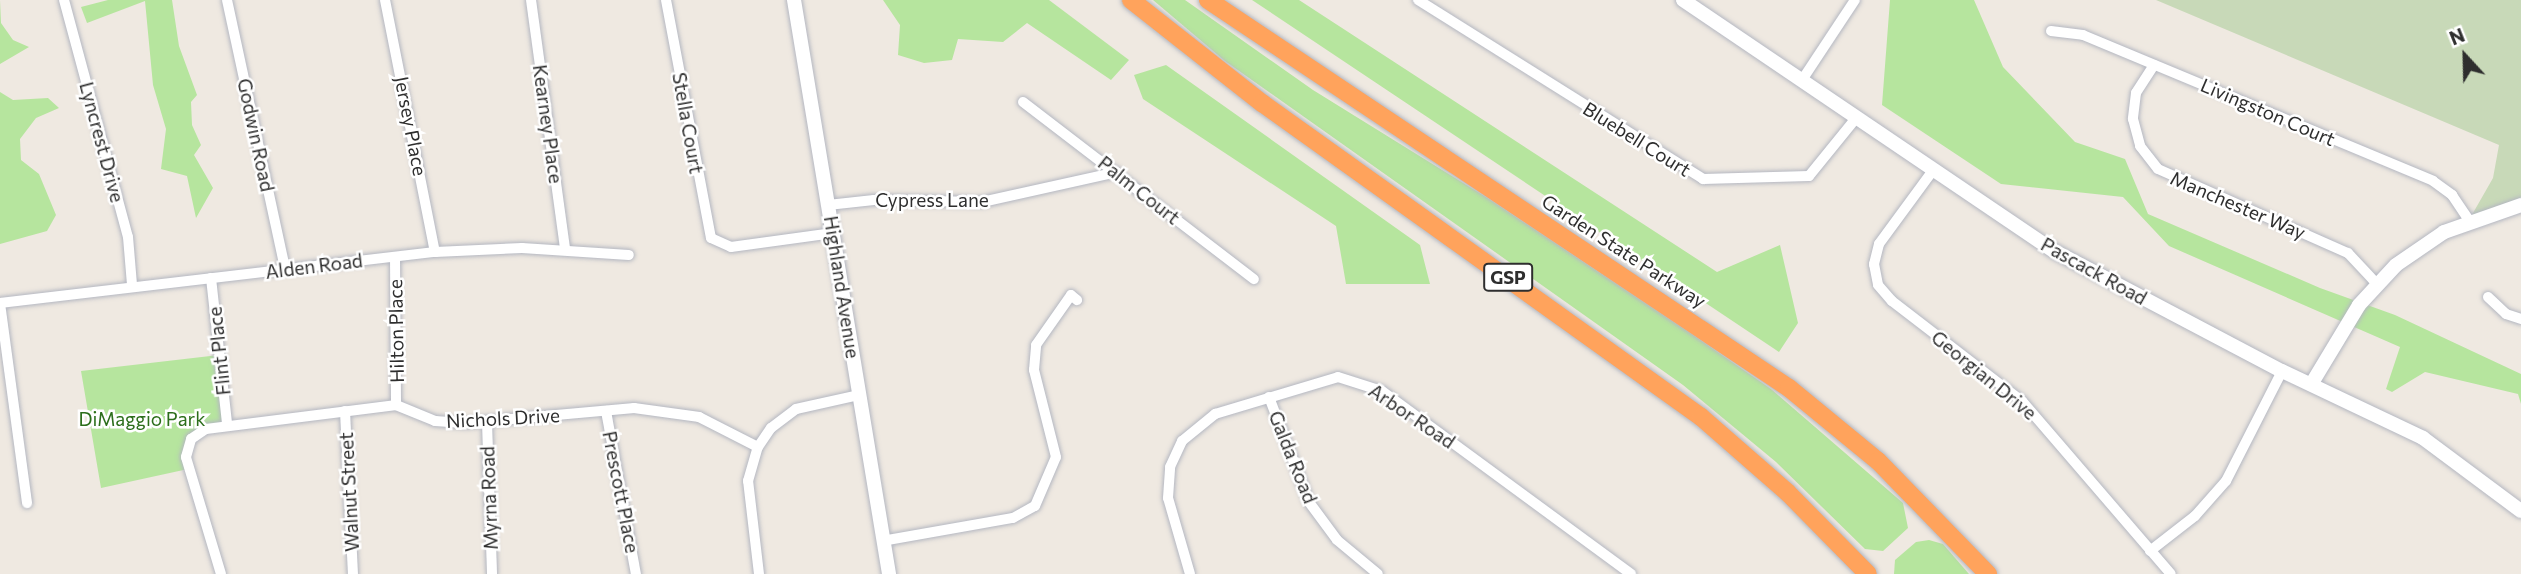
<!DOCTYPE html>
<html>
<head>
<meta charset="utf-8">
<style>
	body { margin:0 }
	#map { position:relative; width:2521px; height:574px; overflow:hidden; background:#efe9e1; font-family:Commissioner,sans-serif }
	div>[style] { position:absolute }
	.green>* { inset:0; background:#b6e59e }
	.cemetery>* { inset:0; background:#c8d9b8 }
	.roads { filter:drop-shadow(0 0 2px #b4b7c1) drop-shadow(0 0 2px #b4b7c1) }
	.street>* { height:10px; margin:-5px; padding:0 5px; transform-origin:5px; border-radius:5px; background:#fff }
	.secondary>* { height:14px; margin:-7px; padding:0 7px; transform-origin:7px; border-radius:7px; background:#fff }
	.highway>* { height:18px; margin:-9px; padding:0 9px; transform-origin:9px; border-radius:9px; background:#ffa35c }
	span { translate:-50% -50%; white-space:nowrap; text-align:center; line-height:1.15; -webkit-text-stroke:5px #fff; paint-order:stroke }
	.shield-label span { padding:2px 5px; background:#fff; border:2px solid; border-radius:5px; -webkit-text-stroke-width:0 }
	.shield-label { font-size:18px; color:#2e2e2e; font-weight:700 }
	.street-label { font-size:19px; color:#2e2e2e }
	.park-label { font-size:19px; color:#2c6e1b }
	.north { position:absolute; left:2430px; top:21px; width:70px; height:70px; -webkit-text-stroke:5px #fff; paint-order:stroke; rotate:338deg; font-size:19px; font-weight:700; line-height:28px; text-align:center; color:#2e2e2e }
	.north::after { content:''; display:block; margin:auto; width:24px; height:32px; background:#2e2e2e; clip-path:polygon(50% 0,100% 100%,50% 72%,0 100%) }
</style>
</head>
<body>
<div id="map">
	<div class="green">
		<i style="clip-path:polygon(0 0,1px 23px,13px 40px,29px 47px,0 64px)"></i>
		<i style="clip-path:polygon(108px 0,172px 0,179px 46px,197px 95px,191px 102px,192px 125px,201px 145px,194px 155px,213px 188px,196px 218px,187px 176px,161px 169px,166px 129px,153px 85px,145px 1px,87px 23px,81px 7px)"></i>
		<i style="clip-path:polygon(883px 0,1049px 0,1129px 60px,1111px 80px,1027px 23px,1003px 42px,958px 39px,952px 60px,924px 63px,898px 55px,900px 25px)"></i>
		<i style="clip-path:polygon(1153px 0,1185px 0,1313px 90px,1489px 199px,1693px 335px,1771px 389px,1903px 503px,1908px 528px,1883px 551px,1865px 549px,1776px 462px,1683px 385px,1225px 61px)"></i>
		<i style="clip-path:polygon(1252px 0,1299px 0,1717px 272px,1780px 245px,1798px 323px,1779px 352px)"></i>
		<i style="clip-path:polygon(1890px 0,1974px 0,2003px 67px,2075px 142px,2125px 159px,2148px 214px,2320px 288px,2395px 315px,2521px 374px,2521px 404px,2518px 394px,2425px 372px,2392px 392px,2386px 389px,2400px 347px,2169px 246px,2123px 197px,2001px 184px,1882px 105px)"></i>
		<i style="clip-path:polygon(1166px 65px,1420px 245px,1430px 284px,1346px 284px,1336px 226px,1143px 99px,1134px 75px)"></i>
		<i style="clip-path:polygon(0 92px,13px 100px,48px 98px,59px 108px,36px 118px,20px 139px,21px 160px,39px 174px,56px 215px,47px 231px,0 244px)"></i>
		<i style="clip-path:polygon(219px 355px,227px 424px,191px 439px,188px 469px,101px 488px,81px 371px)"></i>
		<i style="clip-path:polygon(1929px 540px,1943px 544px,1969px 574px,1894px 574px,1895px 560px,1916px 542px)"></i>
	</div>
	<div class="cemetery">
		<i style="clip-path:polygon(2156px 0,2521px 0,2521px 205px,2469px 220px,2493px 178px,2499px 145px)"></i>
	</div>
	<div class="roads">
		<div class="street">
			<i style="left:64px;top:0;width:245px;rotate:74.9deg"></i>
			<i style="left:128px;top:237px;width:48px;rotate:85.2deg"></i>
			<i style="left:227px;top:0;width:275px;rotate:77.8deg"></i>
			<i style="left:385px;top:0;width:257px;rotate:78.8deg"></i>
			<i style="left:531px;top:0;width:251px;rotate:82.2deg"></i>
			<i style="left:666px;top:0;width:242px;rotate:79.3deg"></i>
			<i style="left:711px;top:238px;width:22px;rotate:24deg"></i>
			<i style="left:731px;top:247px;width:103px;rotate:-7.8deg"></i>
			<i style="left:1418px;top:0;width:337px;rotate:32.1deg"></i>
			<i style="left:1703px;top:179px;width:106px;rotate:-1.6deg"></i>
			<i style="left:1809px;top:176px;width:76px;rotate:-50.9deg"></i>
			<i style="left:2051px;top:31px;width:32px;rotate:7deg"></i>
			<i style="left:2083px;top:35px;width:379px;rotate:22.6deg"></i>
			<i style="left:2433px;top:181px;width:24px;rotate:36deg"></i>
			<i style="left:2452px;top:195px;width:30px;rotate:56deg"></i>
			<i style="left:2154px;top:65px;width:33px;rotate:123deg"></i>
			<i style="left:2136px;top:93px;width:26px;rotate:97deg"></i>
			<i style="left:2133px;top:119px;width:28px;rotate:75deg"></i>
			<i style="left:2140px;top:146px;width:29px;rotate:52deg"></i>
			<i style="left:2158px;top:169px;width:208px;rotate:23.9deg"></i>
			<i style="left:2348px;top:253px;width:42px;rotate:46.9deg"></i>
			<i style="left:1802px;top:80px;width:96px;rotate:-56.5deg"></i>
			<i style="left:1023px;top:102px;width:291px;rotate:37.5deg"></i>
			<i style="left:1934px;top:169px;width:93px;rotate:126.3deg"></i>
			<i style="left:1879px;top:244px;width:21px;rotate:104deg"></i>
			<i style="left:1874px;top:264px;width:21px;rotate:79deg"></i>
			<i style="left:1878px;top:285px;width:21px;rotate:49deg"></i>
			<i style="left:1892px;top:301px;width:164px;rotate:37.6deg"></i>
			<i style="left:2022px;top:401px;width:228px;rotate:49.3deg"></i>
			<i style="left:828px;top:205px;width:46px;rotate:-6.2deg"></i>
			<i style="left:874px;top:200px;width:108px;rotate:1.1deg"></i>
			<i style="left:982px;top:202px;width:138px;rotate:-12.5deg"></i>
			<i style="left:395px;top:257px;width:148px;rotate:89.6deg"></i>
			<i style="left:211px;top:278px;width:147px;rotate:83.7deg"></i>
			<i style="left:2488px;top:297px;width:25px;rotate:43deg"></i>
			<i style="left:2506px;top:314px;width:16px;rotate:18deg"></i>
			<i style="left:0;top:303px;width:438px;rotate:-6.7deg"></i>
			<i style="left:435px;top:252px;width:87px;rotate:-2.6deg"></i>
			<i style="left:522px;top:248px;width:107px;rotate:3.7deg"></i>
			<i style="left:0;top:303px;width:202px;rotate:82.3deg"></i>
			<i style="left:1269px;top:397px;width:112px;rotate:69.1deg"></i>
			<i style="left:1309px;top:502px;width:47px;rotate:53.6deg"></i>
			<i style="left:1337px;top:540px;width:53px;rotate:39.7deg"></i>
			<i style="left:345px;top:411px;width:163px;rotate:87.2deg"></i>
			<i style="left:606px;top:411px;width:166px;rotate:79.6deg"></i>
			<i style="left:487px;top:422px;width:152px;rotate:88.1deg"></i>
			<i style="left:882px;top:541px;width:133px;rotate:-10deg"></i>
			<i style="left:1013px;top:518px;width:25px;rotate:-29deg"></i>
			<i style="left:1035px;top:506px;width:53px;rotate:-66.8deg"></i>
			<i style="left:1056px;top:457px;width:90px;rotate:-104.2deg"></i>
			<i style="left:1034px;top:370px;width:25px;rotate:-85deg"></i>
			<i style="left:1036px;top:345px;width:61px;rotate:-55deg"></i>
			<i style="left:1071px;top:295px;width:8px;rotate:40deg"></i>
			<i style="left:2150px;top:551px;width:57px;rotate:-37.9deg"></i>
			<i style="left:2195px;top:516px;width:47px;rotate:-48.5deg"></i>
			<i style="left:2226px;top:481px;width:123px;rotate:-63deg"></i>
			<i style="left:221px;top:574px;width:122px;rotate:-106.7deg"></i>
			<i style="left:186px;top:457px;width:19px;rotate:-74deg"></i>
			<i style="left:191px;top:439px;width:18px;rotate:-34deg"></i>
			<i style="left:206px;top:429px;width:192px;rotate:-7.2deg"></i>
			<i style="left:396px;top:405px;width:42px;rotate:22.3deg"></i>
			<i style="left:435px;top:421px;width:32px;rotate:4deg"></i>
			<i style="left:467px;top:423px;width:168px;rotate:-5.1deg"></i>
			<i style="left:634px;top:408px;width:66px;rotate:7.9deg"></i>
			<i style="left:699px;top:417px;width:66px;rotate:27deg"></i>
			<i style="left:759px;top:574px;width:94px;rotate:-96.7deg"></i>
			<i style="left:748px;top:481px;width:35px;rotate:-74deg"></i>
			<i style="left:758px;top:447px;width:23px;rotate:-56deg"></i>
			<i style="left:771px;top:428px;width:31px;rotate:-37deg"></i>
			<i style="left:796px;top:409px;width:65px;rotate:-12.5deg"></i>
			<i style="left:1190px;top:574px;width:79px;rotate:-106.1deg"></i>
			<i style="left:1168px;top:498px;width:31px;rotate:-86deg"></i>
			<i style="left:1170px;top:467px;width:29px;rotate:-65deg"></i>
			<i style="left:1182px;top:441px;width:43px;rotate:-39.3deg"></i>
			<i style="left:1215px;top:414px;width:128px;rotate:-16.7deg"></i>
			<i style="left:1338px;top:377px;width:46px;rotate:17.7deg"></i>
			<i style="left:1382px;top:391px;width:309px;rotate:36.3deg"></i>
		</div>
		<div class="secondary">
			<i style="left:794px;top:0;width:582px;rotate:80.6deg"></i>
			<i style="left:1683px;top:0;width:448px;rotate:34.1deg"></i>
			<i style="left:2054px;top:251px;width:258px;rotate:27.8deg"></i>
			<i style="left:2282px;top:371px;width:156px;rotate:25.4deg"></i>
			<i style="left:2423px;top:438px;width:122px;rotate:36.7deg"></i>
			<i style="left:2312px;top:383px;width:91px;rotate:-58.9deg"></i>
			<i style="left:2359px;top:305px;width:54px;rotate:-47.2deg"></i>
			<i style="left:2396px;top:265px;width:58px;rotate:-34.5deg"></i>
			<i style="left:2444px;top:232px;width:82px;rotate:-19.3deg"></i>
		</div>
		<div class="highway">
			<i style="left:1131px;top:0;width:167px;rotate:38.2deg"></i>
			<i style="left:1262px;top:103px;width:540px;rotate:35.57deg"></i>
			<i style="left:1701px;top:417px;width:114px;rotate:41.1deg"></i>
			<i style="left:1787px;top:492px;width:115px;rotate:45.4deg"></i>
			<i style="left:1208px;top:0;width:699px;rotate:33.74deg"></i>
			<i style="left:1789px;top:388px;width:115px;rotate:39.4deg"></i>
			<i style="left:1878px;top:461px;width:158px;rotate:45.8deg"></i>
		</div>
	</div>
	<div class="shield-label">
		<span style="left:1508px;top:277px">GSP</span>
	</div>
	<div class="street-label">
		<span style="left:2268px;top:112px;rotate:23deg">Livingston Court</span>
		<span style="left:688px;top:123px;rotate:80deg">Stella Court</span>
		<span style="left:548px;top:124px;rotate:82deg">Kearney Place</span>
		<span style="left:411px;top:126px;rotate:79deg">Jersey Place</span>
		<span style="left:256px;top:135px;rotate:78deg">Godwin Road</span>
		<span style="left:1637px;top:139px;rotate:32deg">Bluebell Court</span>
		<span style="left:102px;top:142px;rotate:75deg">Lyncrest Drive</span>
		<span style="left:1139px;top:190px;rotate:38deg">Palm Court</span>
		<span style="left:932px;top:200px">Cypress Lane</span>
		<span style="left:2238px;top:205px;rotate:23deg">Manchester Way</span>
		<span style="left:1624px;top:251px;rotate:33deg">Garden State Parkway</span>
		<span style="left:314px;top:266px;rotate:-7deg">Alden Road</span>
		<span style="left:2094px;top:271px;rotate:29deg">Pascack Road</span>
		<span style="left:842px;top:287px;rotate:81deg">Highland Avenue</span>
		<span style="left:396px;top:331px;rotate:-91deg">Hilton Place</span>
		<span style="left:219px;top:351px;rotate:-96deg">Flint Place</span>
		<span style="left:1984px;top:375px;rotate:39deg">Georgian Drive</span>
		<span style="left:1412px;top:416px;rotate:34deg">Arbor Road</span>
		<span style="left:503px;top:418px;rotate:-3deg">Nichols Drive</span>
		<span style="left:1293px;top:457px;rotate:68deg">Galda Road</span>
		<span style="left:349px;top:492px;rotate:-93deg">Walnut Street</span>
		<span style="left:621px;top:492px;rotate:79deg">Prescott Place</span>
		<span style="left:489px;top:498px;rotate:-92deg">Myrna Road</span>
	</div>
	<div class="park-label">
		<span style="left:142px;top:419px">DiMaggio Park</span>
	</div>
	<div class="north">N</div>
</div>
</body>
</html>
